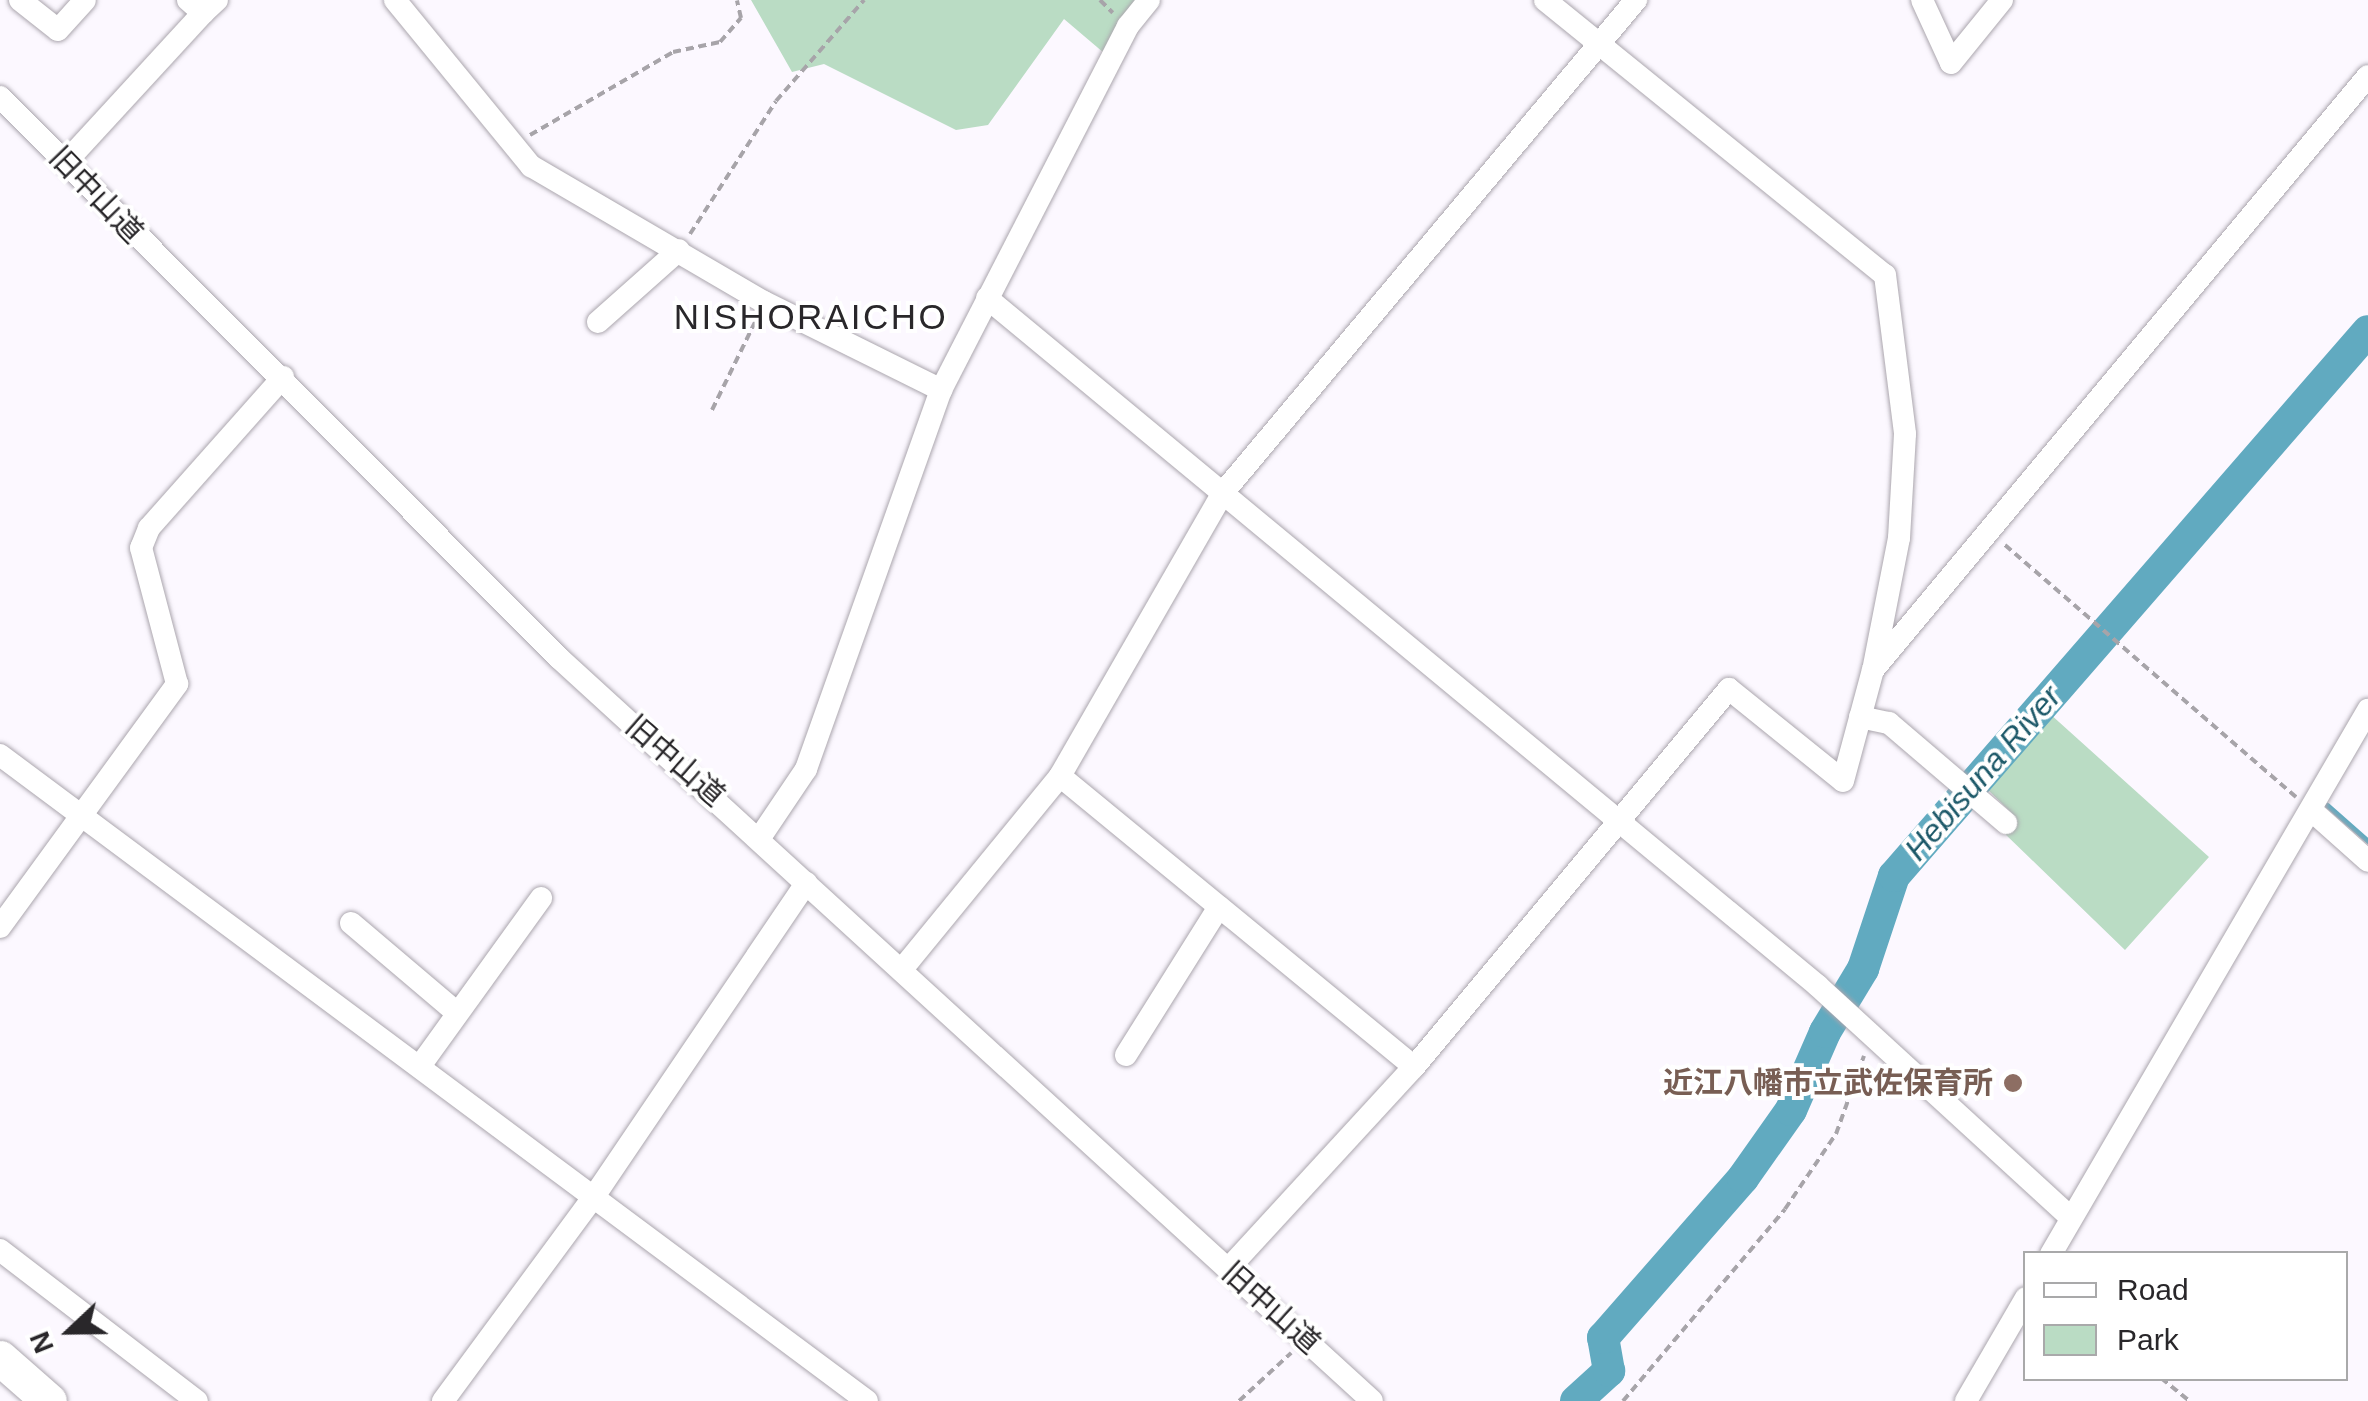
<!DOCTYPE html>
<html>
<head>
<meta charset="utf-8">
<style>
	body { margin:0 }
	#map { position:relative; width:2368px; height:1401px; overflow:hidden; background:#fcf8ff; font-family:Arial,"Noto Sans JP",sans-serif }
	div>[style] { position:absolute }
	.green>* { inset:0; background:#badcc4 }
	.stream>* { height:5px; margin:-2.5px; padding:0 2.5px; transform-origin:2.5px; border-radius:2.5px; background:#61aac0 }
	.river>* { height:32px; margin:-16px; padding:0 16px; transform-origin:16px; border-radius:16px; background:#61aac0 }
	.path>* { height:4px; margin-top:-2px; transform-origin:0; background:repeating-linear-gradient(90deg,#a7a4a9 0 8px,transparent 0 13px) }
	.roads { filter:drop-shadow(0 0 2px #aba6ae) drop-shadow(0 0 2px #aba6ae) }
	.minor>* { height:22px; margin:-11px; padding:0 11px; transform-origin:11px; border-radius:11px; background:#fff }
	.highway>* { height:35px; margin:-17.5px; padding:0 17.5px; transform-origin:17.5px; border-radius:17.5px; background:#fff }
	.dots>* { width:28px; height:28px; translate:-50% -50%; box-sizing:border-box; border:5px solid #fff; border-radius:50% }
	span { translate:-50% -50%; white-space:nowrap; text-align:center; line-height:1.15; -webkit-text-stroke:8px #fff; paint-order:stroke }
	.street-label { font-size:30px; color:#29272a }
	.education-label { font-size:30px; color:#785e54; font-weight:700 }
	.right { translate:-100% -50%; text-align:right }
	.water-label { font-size:32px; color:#1d5969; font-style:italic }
	.quarter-label { font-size:35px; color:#29272a; letter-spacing:2.5px }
	.legend { position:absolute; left:2023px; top:1251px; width:325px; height:130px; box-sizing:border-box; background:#fff; border:2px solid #a9a9aa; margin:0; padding:12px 18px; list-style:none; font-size:30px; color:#29272a }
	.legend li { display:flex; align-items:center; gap:20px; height:50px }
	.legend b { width:50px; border:2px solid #a9a9aa }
	.north { position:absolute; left:20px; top:1281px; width:100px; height:100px; -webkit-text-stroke:8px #fff; paint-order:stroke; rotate:248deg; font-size:28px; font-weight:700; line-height:40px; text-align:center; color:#29272a }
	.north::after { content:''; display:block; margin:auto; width:35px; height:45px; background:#29272a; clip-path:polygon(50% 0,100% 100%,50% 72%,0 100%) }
</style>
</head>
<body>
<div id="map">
	<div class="green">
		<i style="clip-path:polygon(751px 0,1142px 0,1104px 53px,1064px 19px,988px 125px,956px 130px,824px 64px,792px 72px)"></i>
		<i style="clip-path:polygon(2049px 713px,2209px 857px,2125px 950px,2004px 833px,2016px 817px,1987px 789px)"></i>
	</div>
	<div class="stream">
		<i style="left:2327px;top:805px;width:55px;rotate:41.3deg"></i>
	</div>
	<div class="river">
		<i style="left:1576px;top:1401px;width:45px;rotate:-42.3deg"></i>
		<i style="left:1609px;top:1371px;width:34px;rotate:-100deg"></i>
		<i style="left:1603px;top:1338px;width:213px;rotate:-48.8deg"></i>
		<i style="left:1743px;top:1178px;width:83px;rotate:-54.8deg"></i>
		<i style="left:1791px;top:1110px;width:85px;rotate:-66.4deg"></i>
		<i style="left:1825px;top:1032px;width:74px;rotate:-58.9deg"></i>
		<i style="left:1863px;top:969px;width:98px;rotate:-71.6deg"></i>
		<i style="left:1894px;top:876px;width:722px;rotate:-48.99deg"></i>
	</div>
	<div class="path">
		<i style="left:1100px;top:0;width:18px;rotate:45deg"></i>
		<i style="left:530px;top:135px;width:165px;rotate:-30.1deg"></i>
		<i style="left:673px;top:52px;width:48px;rotate:-12deg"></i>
		<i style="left:720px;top:42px;width:32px;rotate:-49deg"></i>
		<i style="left:741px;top:18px;width:18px;rotate:-103deg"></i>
		<i style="left:690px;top:234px;width:158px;rotate:-57.1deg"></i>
		<i style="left:776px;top:101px;width:134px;rotate:-48.9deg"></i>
		<i style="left:712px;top:410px;width:100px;rotate:-63.9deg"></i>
		<i style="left:2005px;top:545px;width:385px;rotate:40.9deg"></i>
		<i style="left:2161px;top:1378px;width:36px;rotate:39deg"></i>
		<i style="left:1239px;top:1401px;width:71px;rotate:-42.7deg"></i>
		<i style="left:1623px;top:1401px;width:251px;rotate:-49.8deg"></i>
		<i style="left:1785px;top:1209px;width:91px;rotate:-55.8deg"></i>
		<i style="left:1836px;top:1134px;width:83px;rotate:-70.3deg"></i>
	</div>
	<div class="roads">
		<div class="minor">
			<i style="left:20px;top:0;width:48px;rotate:38.3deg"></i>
			<i style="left:58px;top:30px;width:40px;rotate:-48deg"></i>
			<i style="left:188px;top:0;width:20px;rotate:41deg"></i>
			<i style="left:203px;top:13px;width:19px;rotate:-43deg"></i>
			<i style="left:395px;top:0;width:215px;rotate:50.7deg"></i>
			<i style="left:531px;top:166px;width:270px;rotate:30.3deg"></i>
			<i style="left:764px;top:302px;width:198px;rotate:26.4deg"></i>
			<i style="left:1545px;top:0;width:437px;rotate:39deg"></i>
			<i style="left:1885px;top:275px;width:160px;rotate:82.8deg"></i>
			<i style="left:1905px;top:434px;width:104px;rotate:93.3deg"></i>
			<i style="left:1899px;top:538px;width:130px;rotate:101.1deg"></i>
			<i style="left:1922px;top:0;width:69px;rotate:65.3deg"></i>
			<i style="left:1951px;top:63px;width:81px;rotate:-51deg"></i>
			<i style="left:0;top:97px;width:792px;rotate:45.1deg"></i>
			<i style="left:559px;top:658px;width:1101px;rotate:42.42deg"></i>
			<i style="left:65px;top:163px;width:204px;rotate:-47.4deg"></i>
			<i style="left:987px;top:298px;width:1079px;rotate:39.62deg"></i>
			<i style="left:1818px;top:986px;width:343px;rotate:42.5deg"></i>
			<i style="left:598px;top:322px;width:108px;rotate:-41.6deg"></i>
			<i style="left:1860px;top:717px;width:30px;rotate:12deg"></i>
			<i style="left:1889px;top:723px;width:154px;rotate:40.5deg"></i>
			<i style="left:0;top:755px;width:1081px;rotate:36.69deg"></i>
			<i style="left:1060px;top:776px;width:458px;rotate:39.4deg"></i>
			<i style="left:2311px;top:810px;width:76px;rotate:41.8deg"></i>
			<i style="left:761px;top:836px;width:81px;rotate:-56.1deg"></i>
			<i style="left:806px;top:769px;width:402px;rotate:-70.4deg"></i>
			<i style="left:941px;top:390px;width:409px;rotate:-62.8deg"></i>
			<i style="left:1128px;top:26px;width:33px;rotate:-51deg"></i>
			<i style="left:351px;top:923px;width:138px;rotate:40.3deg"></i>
			<i style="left:0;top:927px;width:301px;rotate:-53.9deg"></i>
			<i style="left:177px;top:684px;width:141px;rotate:-104.8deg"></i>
			<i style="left:141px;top:548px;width:22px;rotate:-68deg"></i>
			<i style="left:149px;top:528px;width:202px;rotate:-48.4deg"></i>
			<i style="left:903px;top:968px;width:248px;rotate:-50.7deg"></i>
			<i style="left:1060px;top:776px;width:325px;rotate:-60.1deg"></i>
			<i style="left:1222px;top:494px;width:645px;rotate:-50.04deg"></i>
			<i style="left:1126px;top:1055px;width:175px;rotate:-57.9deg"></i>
			<i style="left:420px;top:1066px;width:207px;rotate:-54.2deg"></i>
			<i style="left:0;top:1250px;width:248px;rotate:37.5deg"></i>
			<i style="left:2051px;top:1254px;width:630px;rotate:-59.77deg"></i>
			<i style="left:1228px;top:1269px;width:275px;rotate:-47.4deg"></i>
			<i style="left:1414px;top:1067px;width:492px;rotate:-50.2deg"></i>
			<i style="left:1729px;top:689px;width:146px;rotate:38.9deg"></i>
			<i style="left:1843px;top:781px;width:115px;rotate:-74.9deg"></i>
			<i style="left:1873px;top:670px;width:773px;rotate:-50.19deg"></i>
			<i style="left:443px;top:1401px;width:256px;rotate:-53.6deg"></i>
			<i style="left:595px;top:1195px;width:377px;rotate:-55.9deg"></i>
			<i style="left:1966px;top:1401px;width:119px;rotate:-59.8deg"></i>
		</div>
		<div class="highway">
			<i style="left:0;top:1358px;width:65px;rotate:41.3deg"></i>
		</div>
	</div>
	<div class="dots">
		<i style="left:2013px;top:1083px;background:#8d6e63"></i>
	</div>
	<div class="street-label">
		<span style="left:96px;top:195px;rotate:46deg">旧中山道</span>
		<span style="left:675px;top:761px;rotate:41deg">旧中山道</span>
		<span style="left:1271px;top:1308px;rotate:42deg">旧中山道</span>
	</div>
	<div class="education-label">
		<span class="right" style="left:1993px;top:1083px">近江八幡市立武佐保育所</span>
	</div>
	<div class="water-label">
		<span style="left:1983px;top:773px;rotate:-49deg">Hebisuna River</span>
	</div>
	<div class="quarter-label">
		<span style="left:811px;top:317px">NISHORAICHO</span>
	</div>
	<ul class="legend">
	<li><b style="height:12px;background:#fff"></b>Road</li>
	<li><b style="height:28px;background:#badcc4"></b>Park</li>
	</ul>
	<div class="north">N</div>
</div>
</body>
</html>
